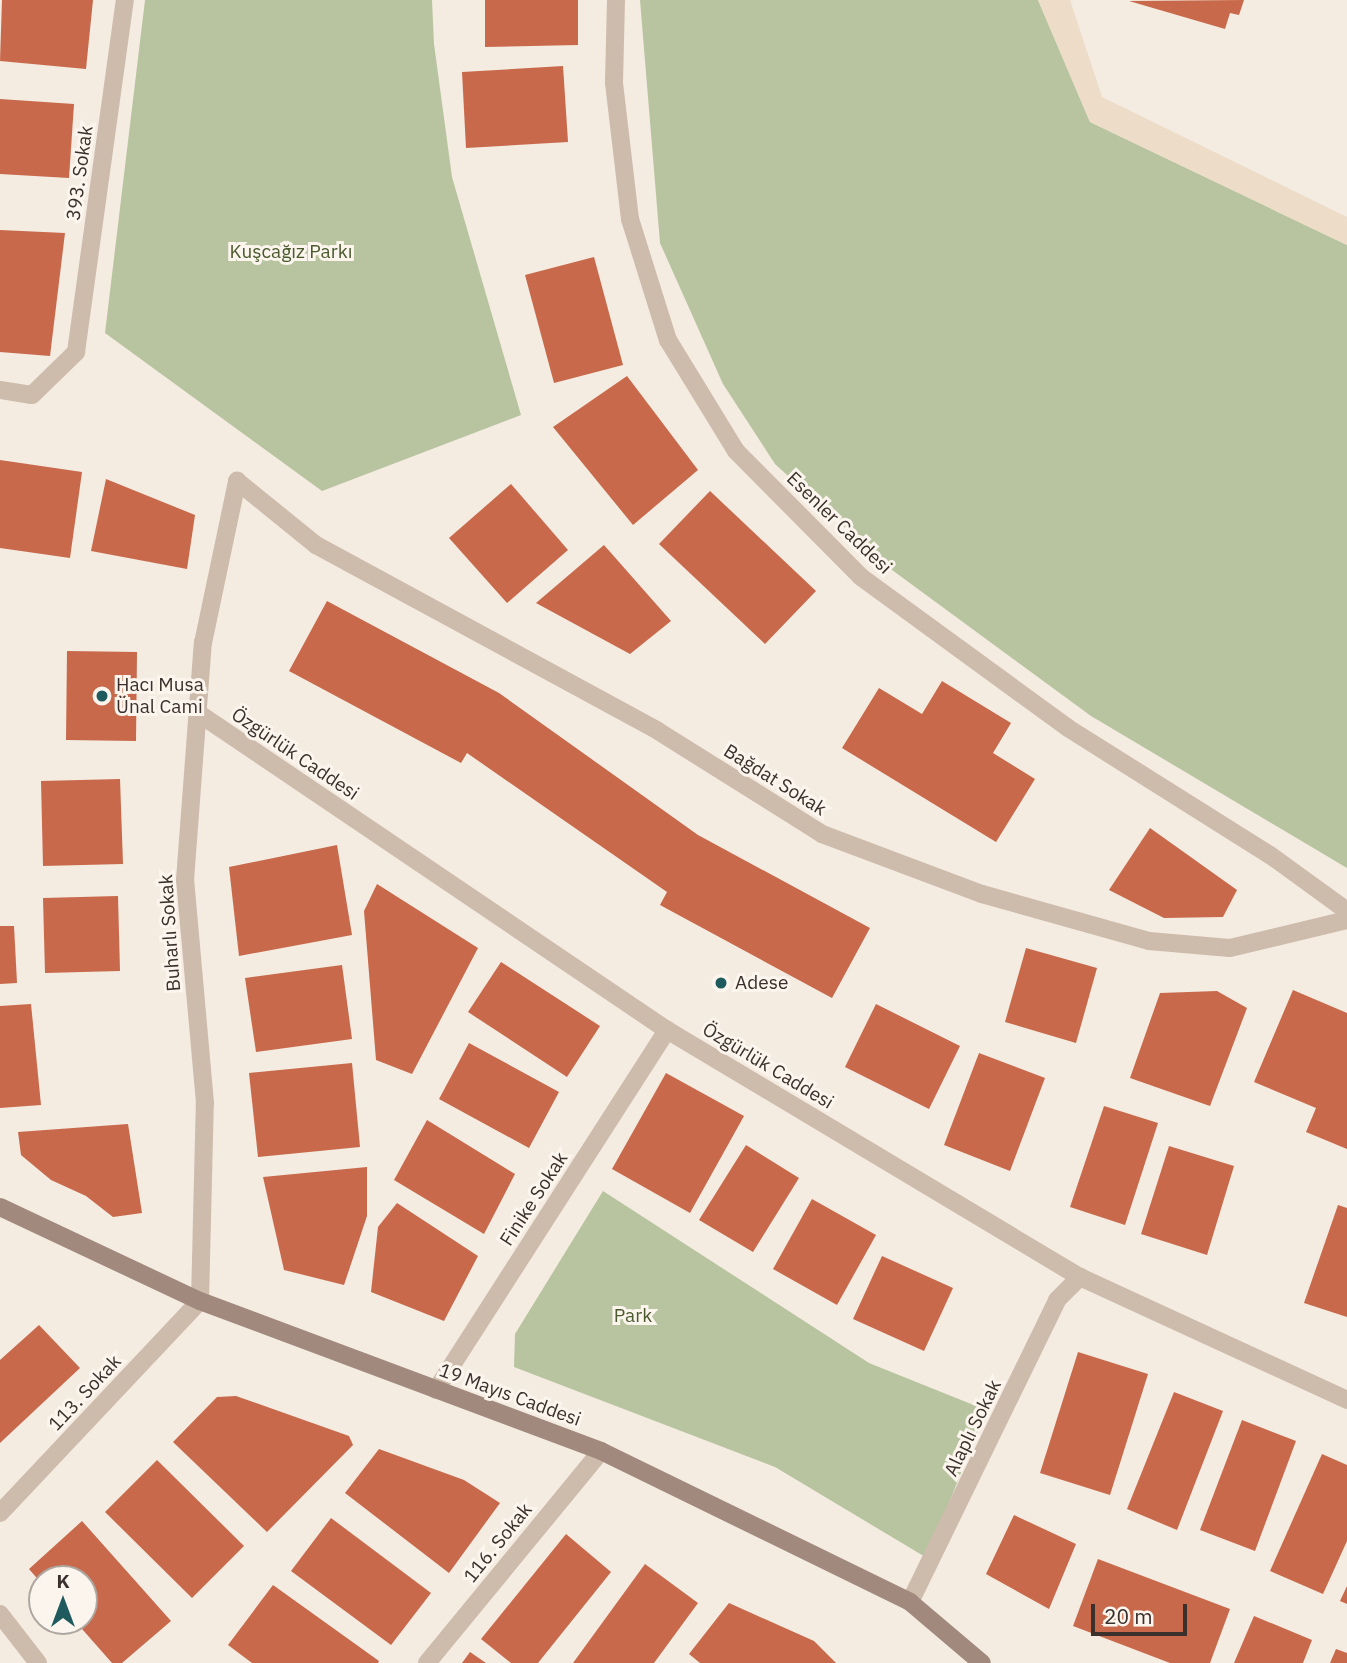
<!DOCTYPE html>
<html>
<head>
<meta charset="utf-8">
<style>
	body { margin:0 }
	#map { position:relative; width:1347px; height:1663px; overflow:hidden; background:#f4ebe1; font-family:"IBM Plex Sans",sans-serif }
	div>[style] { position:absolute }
	.green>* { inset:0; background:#b8c4a0 }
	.plaza>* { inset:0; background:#ecdcc8 }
	.building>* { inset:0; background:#c8694b }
	.minor>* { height:18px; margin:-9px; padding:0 9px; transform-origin:9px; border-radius:9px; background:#cdbbac }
	.secondary>* { height:18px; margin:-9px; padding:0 9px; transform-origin:9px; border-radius:9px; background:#a18a7d }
	.dots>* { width:19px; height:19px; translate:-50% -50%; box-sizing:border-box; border:4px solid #fbf5ee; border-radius:50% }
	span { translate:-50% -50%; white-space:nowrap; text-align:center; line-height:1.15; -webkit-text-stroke:6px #fbf5ee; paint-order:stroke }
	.street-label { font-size:19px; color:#3b302b }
	.park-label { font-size:19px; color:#4a5a2e }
	.poi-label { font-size:19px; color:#3b302b }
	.left { translate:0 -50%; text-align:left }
	.north { position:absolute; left:28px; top:1565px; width:70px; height:70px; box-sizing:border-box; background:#fbf5ee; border:2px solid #aea6a0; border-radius:50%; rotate:0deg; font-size:19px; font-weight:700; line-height:28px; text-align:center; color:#3b302b }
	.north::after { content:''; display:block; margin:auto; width:24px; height:32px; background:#1f5a5e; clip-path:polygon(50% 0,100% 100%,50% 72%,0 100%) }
	.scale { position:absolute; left:1091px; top:1604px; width:96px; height:32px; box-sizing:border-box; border:4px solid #3b302b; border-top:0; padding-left:9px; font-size:21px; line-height:24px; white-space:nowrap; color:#3b302b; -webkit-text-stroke:5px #fbf5ee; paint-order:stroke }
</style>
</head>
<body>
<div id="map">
	<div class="green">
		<i style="clip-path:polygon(145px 0,432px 0,434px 44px,452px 177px,521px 415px,322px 491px,105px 333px)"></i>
		<i style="clip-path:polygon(640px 0,1038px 0,1090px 122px,1347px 245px,1347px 868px,1091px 716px,888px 567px,775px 464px,723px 384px,660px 243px)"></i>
		<i style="clip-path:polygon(603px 1191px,869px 1363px,986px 1410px,927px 1558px,775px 1467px,514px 1367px,515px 1334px)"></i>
	</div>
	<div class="plaza">
		<i style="clip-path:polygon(1038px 0,1070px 0,1102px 97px,1347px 217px,1347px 245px,1090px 122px)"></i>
	</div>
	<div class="building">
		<i style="clip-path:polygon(2px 0,93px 0,86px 69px,0 61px)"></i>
		<i style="clip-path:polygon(485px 0,578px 0,578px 45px,485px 47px)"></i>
		<i style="clip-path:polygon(1244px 0,1239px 15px,1230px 13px,1225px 29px,1129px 1px)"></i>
		<i style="clip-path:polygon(563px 66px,568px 142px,466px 148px,462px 72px)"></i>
		<i style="clip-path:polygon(0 99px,74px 104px,69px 178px,0 174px)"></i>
		<i style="clip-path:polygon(0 230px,65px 233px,50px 356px,0 352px)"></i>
		<i style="clip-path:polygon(594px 257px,623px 365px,554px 383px,525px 275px)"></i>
		<i style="clip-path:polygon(627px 376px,698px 470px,633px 525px,553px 427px)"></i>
		<i style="clip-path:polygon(0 460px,82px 472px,70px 558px,0 548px)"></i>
		<i style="clip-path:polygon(106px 479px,195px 515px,187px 569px,91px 551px)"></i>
		<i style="clip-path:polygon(511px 484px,568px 550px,507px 603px,449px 538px)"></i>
		<i style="clip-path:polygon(710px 491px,816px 591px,765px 644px,659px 544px)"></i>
		<i style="clip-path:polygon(604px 545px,671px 621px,630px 654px,536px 603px)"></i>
		<i style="clip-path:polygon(327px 601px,499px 693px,698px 835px,870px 928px,832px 998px,660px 905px,667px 892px,467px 753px,461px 763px,289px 671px)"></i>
		<i style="clip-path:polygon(67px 651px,137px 652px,136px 741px,66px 740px)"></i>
		<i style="clip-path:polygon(942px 681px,1011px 723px,993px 753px,1035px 779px,996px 842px,842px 748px,879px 688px,922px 714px)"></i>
		<i style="clip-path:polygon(120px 779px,123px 864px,43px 866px,41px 781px)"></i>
		<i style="clip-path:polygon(1150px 828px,1237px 890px,1223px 917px,1164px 918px,1109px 890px)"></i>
		<i style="clip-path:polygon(337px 845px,352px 935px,239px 956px,229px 867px)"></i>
		<i style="clip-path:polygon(377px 884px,478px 948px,412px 1074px,376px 1060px,364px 911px)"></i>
		<i style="clip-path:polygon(118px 896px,120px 971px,45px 973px,43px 898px)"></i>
		<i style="clip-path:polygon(0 926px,14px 926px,17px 983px,0 984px)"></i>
		<i style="clip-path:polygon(1026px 948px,1097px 968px,1076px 1043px,1005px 1022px)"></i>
		<i style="clip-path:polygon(501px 962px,600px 1026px,567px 1077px,468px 1012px)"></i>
		<i style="clip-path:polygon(342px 965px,352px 1039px,256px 1052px,245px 978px)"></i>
		<i style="clip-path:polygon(1293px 990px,1347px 1013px,1347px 1149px,1306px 1132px,1316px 1108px,1254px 1082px)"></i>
		<i style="clip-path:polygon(1217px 991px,1247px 1008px,1210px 1106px,1130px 1078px,1160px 993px)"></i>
		<i style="clip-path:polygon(31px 1004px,41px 1105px,0 1108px,0 1006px)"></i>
		<i style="clip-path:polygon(876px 1004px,960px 1046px,929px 1109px,845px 1067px)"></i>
		<i style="clip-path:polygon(469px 1043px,559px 1092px,529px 1148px,439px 1099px)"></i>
		<i style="clip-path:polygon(979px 1053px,1045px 1078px,1010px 1171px,944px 1145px)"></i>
		<i style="clip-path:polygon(352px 1063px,360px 1147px,258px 1157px,249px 1073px)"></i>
		<i style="clip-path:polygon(666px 1073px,744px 1116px,690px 1213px,612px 1169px)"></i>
		<i style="clip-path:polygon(1104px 1106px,1158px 1123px,1125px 1225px,1070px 1207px)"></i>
		<i style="clip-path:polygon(427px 1120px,515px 1174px,484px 1234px,394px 1180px)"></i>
		<i style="clip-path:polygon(128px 1124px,142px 1213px,113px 1217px,86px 1196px,51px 1180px,21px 1155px,18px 1132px)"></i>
		<i style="clip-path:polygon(746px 1145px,799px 1178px,753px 1252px,699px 1220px)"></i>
		<i style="clip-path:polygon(1169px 1146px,1234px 1166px,1207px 1255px,1141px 1234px)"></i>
		<i style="clip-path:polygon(367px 1167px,367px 1216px,344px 1285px,284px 1270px,263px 1177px)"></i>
		<i style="clip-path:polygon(812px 1199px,876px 1235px,837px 1305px,773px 1269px)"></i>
		<i style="clip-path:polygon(397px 1203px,478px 1256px,444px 1321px,371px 1292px,378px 1227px)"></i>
		<i style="clip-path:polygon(1338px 1205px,1347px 1208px,1347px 1317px,1304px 1303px)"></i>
		<i style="clip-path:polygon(882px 1256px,953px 1288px,924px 1351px,853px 1319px)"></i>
		<i style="clip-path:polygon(39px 1325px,80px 1368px,0 1443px,0 1360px)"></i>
		<i style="clip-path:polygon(1078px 1352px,1148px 1374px,1110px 1495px,1040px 1473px)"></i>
		<i style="clip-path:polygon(1174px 1392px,1223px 1411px,1177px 1530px,1127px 1509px)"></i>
		<i style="clip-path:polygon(236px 1396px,349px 1436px,353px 1445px,267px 1532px,173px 1442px,217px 1397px)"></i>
		<i style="clip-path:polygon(1242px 1420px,1296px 1441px,1255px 1551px,1200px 1530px)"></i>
		<i style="clip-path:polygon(379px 1449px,464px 1480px,500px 1503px,449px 1573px,345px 1493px)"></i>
		<i style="clip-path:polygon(1322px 1454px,1347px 1465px,1347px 1541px,1323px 1594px,1270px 1571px)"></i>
		<i style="clip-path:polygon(157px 1460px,244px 1546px,192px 1598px,105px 1512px)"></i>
		<i style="clip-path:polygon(1014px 1515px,1076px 1544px,1049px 1609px,986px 1574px)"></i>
		<i style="clip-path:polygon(331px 1518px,431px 1593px,391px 1645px,291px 1571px)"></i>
		<i style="clip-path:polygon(82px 1521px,171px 1621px,122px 1663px,112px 1663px,75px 1621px,84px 1621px,84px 1579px,42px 1579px,42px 1584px,29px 1569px)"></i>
		<i style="clip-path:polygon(566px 1534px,611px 1572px,538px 1663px,511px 1663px,481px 1639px)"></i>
		<i style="clip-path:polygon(1098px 1559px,1230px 1609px,1210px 1663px,1170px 1663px,1073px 1626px)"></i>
		<i style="clip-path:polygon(645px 1564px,698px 1603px,654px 1663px,573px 1663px)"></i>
		<i style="clip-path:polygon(273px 1585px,379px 1661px,378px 1663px,252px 1663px,228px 1645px)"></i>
		<i style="clip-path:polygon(1347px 1586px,1347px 1604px,1340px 1601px)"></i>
		<i style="clip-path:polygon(729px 1603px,814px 1641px,836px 1663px,700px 1663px,689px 1654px)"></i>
		<i style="clip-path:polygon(1254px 1616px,1312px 1640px,1303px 1663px,1234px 1663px)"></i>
		<i style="clip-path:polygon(1336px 1649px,1347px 1653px,1347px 1663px,1330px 1663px)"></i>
		<i style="clip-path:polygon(470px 1652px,486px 1663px,462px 1663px)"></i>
	</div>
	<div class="minor">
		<i style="left:616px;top:0;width:83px;rotate:91.4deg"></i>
		<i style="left:614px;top:83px;width:137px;rotate:83.3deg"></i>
		<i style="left:630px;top:219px;width:127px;rotate:72.6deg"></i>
		<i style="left:668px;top:340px;width:130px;rotate:58.5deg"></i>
		<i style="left:736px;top:451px;width:177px;rotate:45.2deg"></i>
		<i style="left:861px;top:577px;width:256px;rotate:36.1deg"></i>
		<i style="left:1068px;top:728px;width:239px;rotate:32.2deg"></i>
		<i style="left:1270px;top:855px;width:95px;rotate:36deg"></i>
		<i style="left:0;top:390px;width:32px;rotate:9deg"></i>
		<i style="left:32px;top:395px;width:62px;rotate:-44.3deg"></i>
		<i style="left:76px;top:352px;width:355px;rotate:-82.1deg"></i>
		<i style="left:198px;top:713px;width:566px;rotate:34.06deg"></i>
		<i style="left:667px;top:1030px;width:481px;rotate:30.9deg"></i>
		<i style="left:1080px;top:1277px;width:294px;rotate:24.7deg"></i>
		<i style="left:436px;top:1390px;width:428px;rotate:-57.3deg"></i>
		<i style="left:0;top:1513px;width:291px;rotate:-46.7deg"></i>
		<i style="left:200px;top:1301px;width:198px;rotate:-88.6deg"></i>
		<i style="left:205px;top:1103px;width:224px;rotate:-95.1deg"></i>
		<i style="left:185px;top:880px;width:238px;rotate:-85.7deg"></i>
		<i style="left:203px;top:643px;width:166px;rotate:-78.1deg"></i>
		<i style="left:237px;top:481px;width:102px;rotate:39deg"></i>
		<i style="left:316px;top:545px;width:389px;rotate:28.5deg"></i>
		<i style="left:658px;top:731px;width:194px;rotate:32.1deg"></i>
		<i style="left:822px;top:834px;width:171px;rotate:20.6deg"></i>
		<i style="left:982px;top:894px;width:173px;rotate:15.7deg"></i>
		<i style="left:1149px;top:941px;width:81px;rotate:4.9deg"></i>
		<i style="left:1230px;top:948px;width:120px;rotate:-13.5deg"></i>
		<i style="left:910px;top:1602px;width:336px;rotate:-64deg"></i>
		<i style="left:1057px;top:1300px;width:33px;rotate:-45deg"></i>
		<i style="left:0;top:1614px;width:62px;rotate:52.2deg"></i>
		<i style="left:427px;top:1663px;width:274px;rotate:-50.6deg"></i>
	</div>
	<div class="secondary">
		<i style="left:0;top:1207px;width:221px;rotate:25.2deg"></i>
		<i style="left:200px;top:1301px;width:428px;rotate:20.5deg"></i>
		<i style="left:601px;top:1451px;width:344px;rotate:26deg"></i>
		<i style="left:910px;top:1602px;width:94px;rotate:40.3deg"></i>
	</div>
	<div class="dots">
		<i style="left:102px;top:696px;background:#1f5a5e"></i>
		<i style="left:721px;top:983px;background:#1f5a5e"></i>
	</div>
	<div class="street-label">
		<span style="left:80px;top:173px;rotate:-82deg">393. Sokak</span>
		<span style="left:839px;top:523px;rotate:44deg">Esenler Caddesi</span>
		<span style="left:295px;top:754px;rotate:34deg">Özgürlük Caddesi</span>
		<span style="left:775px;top:780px;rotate:32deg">Bağdat Sokak</span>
		<span style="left:170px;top:933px;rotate:-94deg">Buharlı Sokak</span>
		<span style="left:768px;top:1066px;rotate:31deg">Özgürlük Caddesi</span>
		<span style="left:534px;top:1199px;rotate:-57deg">Finike Sokak</span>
		<span style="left:85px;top:1393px;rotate:-47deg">113. Sokak</span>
		<span style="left:510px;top:1395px;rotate:20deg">19 Mayıs Caddesi</span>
		<span style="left:973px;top:1428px;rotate:-64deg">Alaplı Sokak</span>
		<span style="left:498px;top:1543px;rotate:-51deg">116. Sokak</span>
	</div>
	<div class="park-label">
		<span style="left:291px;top:252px">Kuşcağız Parkı</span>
		<span style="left:633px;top:1316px">Park</span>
	</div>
	<div class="poi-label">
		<span class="left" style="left:116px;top:696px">Hacı Musa<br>Ünal Cami</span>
		<span class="left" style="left:735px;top:983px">Adese</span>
	</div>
	<div class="north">K</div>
	<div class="scale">20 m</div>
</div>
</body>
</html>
